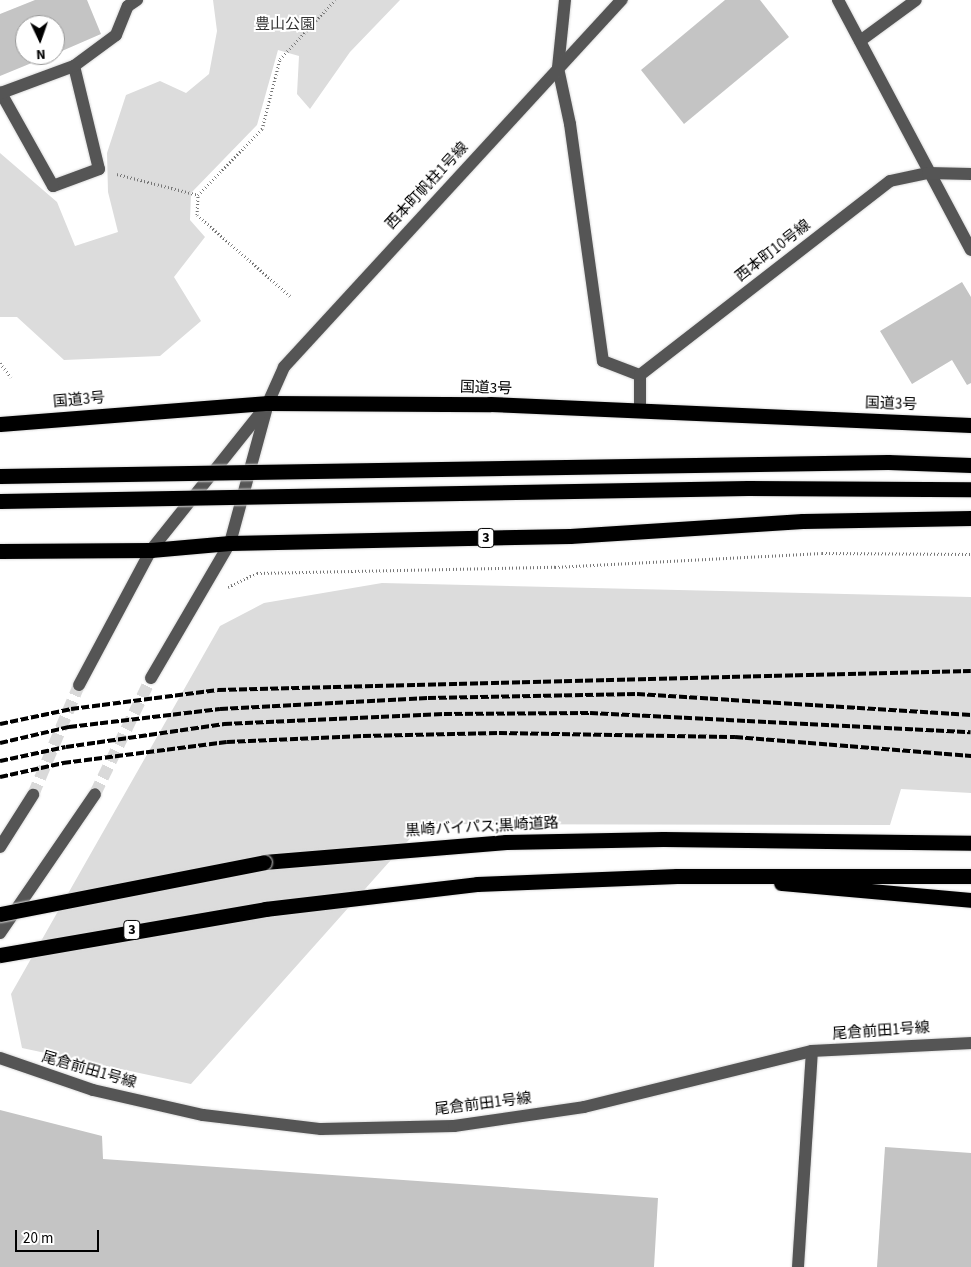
<!DOCTYPE html>
<html>
<head>
<meta charset="utf-8">
<style>
	body { margin:0 }
	#map { position:relative; width:971px; height:1267px; overflow:hidden; background:#fff; font-family:"Source Sans 3","Noto Sans JP",sans-serif }
	div>[style] { position:absolute }
	.green>* { inset:0; background:#dcdcdc }
	.building>* { inset:0; background:#c4c4c4 }
	.minor-tunnel>* { height:12px; margin-top:-6px; transform-origin:0; background:repeating-linear-gradient(90deg,#d9d9d9 0 12px,transparent 0 18px) }
	.path>* { height:3px; margin-top:-1.5px; transform-origin:0; background:repeating-linear-gradient(90deg,#777 0 1px,transparent 0 3.5px) }
	.roads { filter:drop-shadow(0 0 1px #dbdbdb) drop-shadow(0 0 1px #dbdbdb) }
	.minor>* { height:12px; margin:-6px; padding:0 6px; transform-origin:6px; border-radius:6px; background:#555 }
	.highway>* { height:15px; margin:-7.5px; padding:0 7.5px; transform-origin:7.5px; border-radius:7.5px; background:#000 }
	.rail>* { height:4px; margin-top:-2px; transform-origin:0; background:repeating-linear-gradient(90deg,#000 0 8px,transparent 0 10.5px) }
	.bridges { filter:drop-shadow(0 0 1px #dbdbdb) drop-shadow(0 0 1px #dbdbdb) }
	.highway-bridge>* { height:15px; margin:-7.5px; padding:0 7.5px; transform-origin:7.5px; border-radius:7.5px; background:#000 }
	span { translate:-50% -50%; white-space:nowrap; text-align:center; line-height:1.15; -webkit-text-stroke:4px #fff; paint-order:stroke }
	.shield-label span { padding:1px 4px; background:#fff; border:1px solid; border-radius:4px; -webkit-text-stroke-width:0 }
	.shield-label { font-size:14px; color:#000; font-weight:700 }
	.park-label { font-size:15px; color:#333 }
	.street-label { font-size:15px; color:#000 }
	.north { position:absolute; left:15px; top:15px; width:50px; height:50px; box-sizing:border-box; background:#fff; border:1px solid #999; border-radius:50%; rotate:177deg; font-size:14px; font-weight:700; line-height:20px; text-align:center; color:#000 }
	.north::after { content:''; display:block; margin:auto; width:18px; height:22px; background:#000; clip-path:polygon(50% 0,100% 100%,50% 72%,0 100%) }
	.scale { position:absolute; left:15px; top:1230px; width:84px; height:22px; box-sizing:border-box; border:2px solid #000; border-top:0; padding-left:6px; font-size:15px; line-height:18px; white-space:nowrap; color:#000; -webkit-text-stroke:4px #fff; paint-order:stroke }
</style>
</head>
<body>
<div id="map">
	<div class="green">
		<i style="clip-path:polygon(213px 0,400px 0,350px 52px,310px 109px,297px 94px,299px 56px,278px 50px,257px 125px,191px 193px,190px 220px,205px 237px,174px 277px,201px 321px,160px 356px,64px 360px,17px 317px,0 317px,0 153px,57px 202px,75px 246px,118px 232px,108px 192px,107px 153px,126px 95px,160px 81px,186px 93px,209px 74px,217px 31px)"></i>
		<i style="clip-path:polygon(382px 583px,971px 597px,971px 793px,901px 789px,890px 825px,423px 824px,191px 1084px,22px 1048px,11px 994px,220px 626px,264px 603px)"></i>
	</div>
	<div class="building">
		<i style="clip-path:polygon(35px 0,87px 0,101px 34px,55px 54px,55px 25px,25px 25px,25px 55px,51px 55px,0 76px,0 14px)"></i>
		<i style="clip-path:polygon(725px 0,760px 0,789px 37px,684px 124px,641px 70px)"></i>
		<i style="clip-path:polygon(962px 282px,971px 297px,971px 383px,967px 385px,952px 360px,912px 384px,880px 331px)"></i>
		<i style="clip-path:polygon(0 1110px,102px 1136px,103px 1159px,658px 1198px,654px 1267px,0 1267px)"></i>
		<i style="clip-path:polygon(885px 1147px,971px 1153px,971px 1267px,877px 1267px)"></i>
	</div>
	<div class="minor-tunnel">
		<i style="left:95px;top:794px;width:129px;rotate:-64.2deg"></i>
		<i style="left:33px;top:795px;width:119px;rotate:-67.3deg"></i>
	</div>
	<div class="path">
		<i style="left:117px;top:174px;width:84px;rotate:14.5deg"></i>
		<i style="left:290px;top:296px;width:123px;rotate:-138.9deg"></i>
		<i style="left:197px;top:215px;width:20px;rotate:-87deg"></i>
		<i style="left:198px;top:195px;width:92px;rotate:-45.9deg"></i>
		<i style="left:262px;top:129px;width:72px;rotate:-75.6deg"></i>
		<i style="left:280px;top:59px;width:81px;rotate:-47deg"></i>
		<i style="left:0;top:363px;width:18px;rotate:52deg"></i>
		<i style="left:228px;top:587px;width:32px;rotate:-26deg"></i>
		<i style="left:257px;top:573px;width:298px;rotate:-1.2deg"></i>
		<i style="left:555px;top:567px;width:267px;rotate:-3deg"></i>
		<i style="left:822px;top:553px;width:149px;rotate:0.4deg"></i>
	</div>
	<div class="roads">
		<div class="minor">
			<i style="left:565px;top:0;width:68px;rotate:95.9deg"></i>
			<i style="left:558px;top:68px;width:57px;rotate:77.9deg"></i>
			<i style="left:570px;top:124px;width:239px;rotate:82.1deg"></i>
			<i style="left:603px;top:361px;width:40px;rotate:21deg"></i>
			<i style="left:838px;top:0;width:283px;rotate:62deg"></i>
			<i style="left:860px;top:41px;width:69px;rotate:-36.2deg"></i>
			<i style="left:74px;top:66px;width:106px;rotate:76.4deg"></i>
			<i style="left:99px;top:169px;width:49px;rotate:159.7deg"></i>
			<i style="left:53px;top:186px;width:107px;rotate:-119.2deg"></i>
			<i style="left:1px;top:93px;width:78px;rotate:-20.3deg"></i>
			<i style="left:74px;top:66px;width:52px;rotate:-36.4deg"></i>
			<i style="left:116px;top:35px;width:31px;rotate:-68deg"></i>
			<i style="left:128px;top:6px;width:11px;rotate:-34deg"></i>
			<i style="left:640px;top:412px;width:37px;rotate:-90deg"></i>
			<i style="left:640px;top:375px;width:316px;rotate:-37.8deg"></i>
			<i style="left:890px;top:181px;width:39px;rotate:-12deg"></i>
			<i style="left:928px;top:173px;width:43px;rotate:1.3deg"></i>
			<i style="left:151px;top:678px;width:156px;rotate:-59.7deg"></i>
			<i style="left:230px;top:543px;width:145px;rotate:-74.8deg"></i>
			<i style="left:268px;top:403px;width:39px;rotate:-66deg"></i>
			<i style="left:284px;top:367px;width:499px;rotate:-47.4deg"></i>
			<i style="left:79px;top:685px;width:153px;rotate:-61.9deg"></i>
			<i style="left:151px;top:550px;width:183px;rotate:-51.4deg"></i>
			<i style="left:0;top:847px;width:62px;rotate:-57.6deg"></i>
			<i style="left:0;top:933px;width:168px;rotate:-55.6deg"></i>
			<i style="left:0;top:1058px;width:98px;rotate:19deg"></i>
			<i style="left:93px;top:1090px;width:113px;rotate:12.8deg"></i>
			<i style="left:203px;top:1115px;width:119px;rotate:6.8deg"></i>
			<i style="left:321px;top:1129px;width:133px;rotate:-1.3deg"></i>
			<i style="left:454px;top:1126px;width:131px;rotate:-8.3deg"></i>
			<i style="left:584px;top:1107px;width:235px;rotate:-13.8deg"></i>
			<i style="left:812px;top:1051px;width:159px;rotate:-2.9deg"></i>
			<i style="left:798px;top:1267px;width:216px;rotate:-86.3deg"></i>
		</div>
		<div class="highway">
			<i style="left:0;top:424px;width:269px;rotate:-4.5deg"></i>
			<i style="left:268px;top:403px;width:222px;rotate:0.3deg"></i>
			<i style="left:490px;top:404px;width:481px;rotate:2.5deg"></i>
			<i style="left:0;top:551px;width:151px;rotate:-0.4deg"></i>
			<i style="left:151px;top:550px;width:79px;rotate:-5.1deg"></i>
			<i style="left:230px;top:543px;width:340px;rotate:-1.2deg"></i>
			<i style="left:570px;top:536px;width:233px;rotate:-3.7deg"></i>
			<i style="left:803px;top:521px;width:168px;rotate:-1deg"></i>
			<i style="left:264px;top:862px;width:243px;rotate:-4.7deg"></i>
			<i style="left:506px;top:842px;width:157px;rotate:-1.1deg"></i>
			<i style="left:663px;top:839px;width:308px;rotate:0.7deg"></i>
			<i style="left:781px;top:883px;width:191px;rotate:5.1deg"></i>
			<i style="left:0;top:955px;width:269px;rotate:-9.8deg"></i>
			<i style="left:265px;top:909px;width:213px;rotate:-6.7deg"></i>
			<i style="left:477px;top:884px;width:200px;rotate:-2.3deg"></i>
			<i style="left:677px;top:876px;width:294px"></i>
		</div>
	</div>
	<div class="rail">
		<i style="left:0;top:724px;width:73px;rotate:-11.9deg"></i>
		<i style="left:71px;top:709px;width:148px;rotate:-7.4deg"></i>
		<i style="left:218px;top:690px;width:753px;rotate:-1.45deg"></i>
		<i style="left:0;top:743px;width:71px;rotate:-13.1deg"></i>
		<i style="left:69px;top:727px;width:152px;rotate:-6.8deg"></i>
		<i style="left:220px;top:709px;width:208px;rotate:-3deg"></i>
		<i style="left:428px;top:698px;width:209px;rotate:-1.1deg"></i>
		<i style="left:637px;top:694px;width:335px;rotate:3.6deg"></i>
		<i style="left:0;top:761px;width:67px;rotate:-12deg"></i>
		<i style="left:66px;top:747px;width:160px;rotate:-8.3deg"></i>
		<i style="left:224px;top:724px;width:220px;rotate:-2.6deg"></i>
		<i style="left:444px;top:714px;width:146px;rotate:-0.4deg"></i>
		<i style="left:590px;top:713px;width:381px;rotate:2.9deg"></i>
		<i style="left:0;top:777px;width:65px;rotate:-12.5deg"></i>
		<i style="left:63px;top:763px;width:165px;rotate:-7.3deg"></i>
		<i style="left:227px;top:742px;width:136px;rotate:-2.5deg"></i>
		<i style="left:363px;top:736px;width:136px;rotate:-1.3deg"></i>
		<i style="left:499px;top:733px;width:236px;rotate:1deg"></i>
		<i style="left:735px;top:737px;width:237px;rotate:4.6deg"></i>
	</div>
	<div class="bridges">
		<div class="highway-bridge">
			<i style="left:0;top:476px;width:888px;rotate:-0.9deg"></i>
			<i style="left:888px;top:462px;width:83px;rotate:2.1deg"></i>
			<i style="left:0;top:501px;width:748px;rotate:-1deg"></i>
			<i style="left:748px;top:488px;width:223px;rotate:0.3deg"></i>
			<i style="left:0;top:914px;width:269px;rotate:-11.1deg"></i>
		</div>
	</div>
	<div class="shield-label">
		<span style="left:486px;top:538px">3</span>
		<span style="left:132px;top:930px">3</span>
	</div>
	<div class="park-label">
		<span style="left:285px;top:25px">豊山公園</span>
	</div>
	<div class="street-label">
		<span style="left:427px;top:186px;rotate:-47deg">西本町帆柱1号線</span>
		<span style="left:773px;top:251px;rotate:-38deg">西本町10号線</span>
		<span style="left:486px;top:388px;rotate:2deg">国道3号</span>
		<span style="left:79px;top:400px;rotate:-5deg">国道3号</span>
		<span style="left:891px;top:404px;rotate:2deg">国道3号</span>
		<span style="left:482px;top:827px;rotate:-3deg">黒崎バイパス;黒崎道路</span>
		<span style="left:881px;top:1031px;rotate:-4deg">尾倉前田1号線</span>
		<span style="left:89px;top:1070px;rotate:16deg">尾倉前田1号線</span>
		<span style="left:483px;top:1104px;rotate:-7deg">尾倉前田1号線</span>
	</div>
	<div class="north">N</div>
	<div class="scale">20 m</div>
</div>
</body>
</html>
